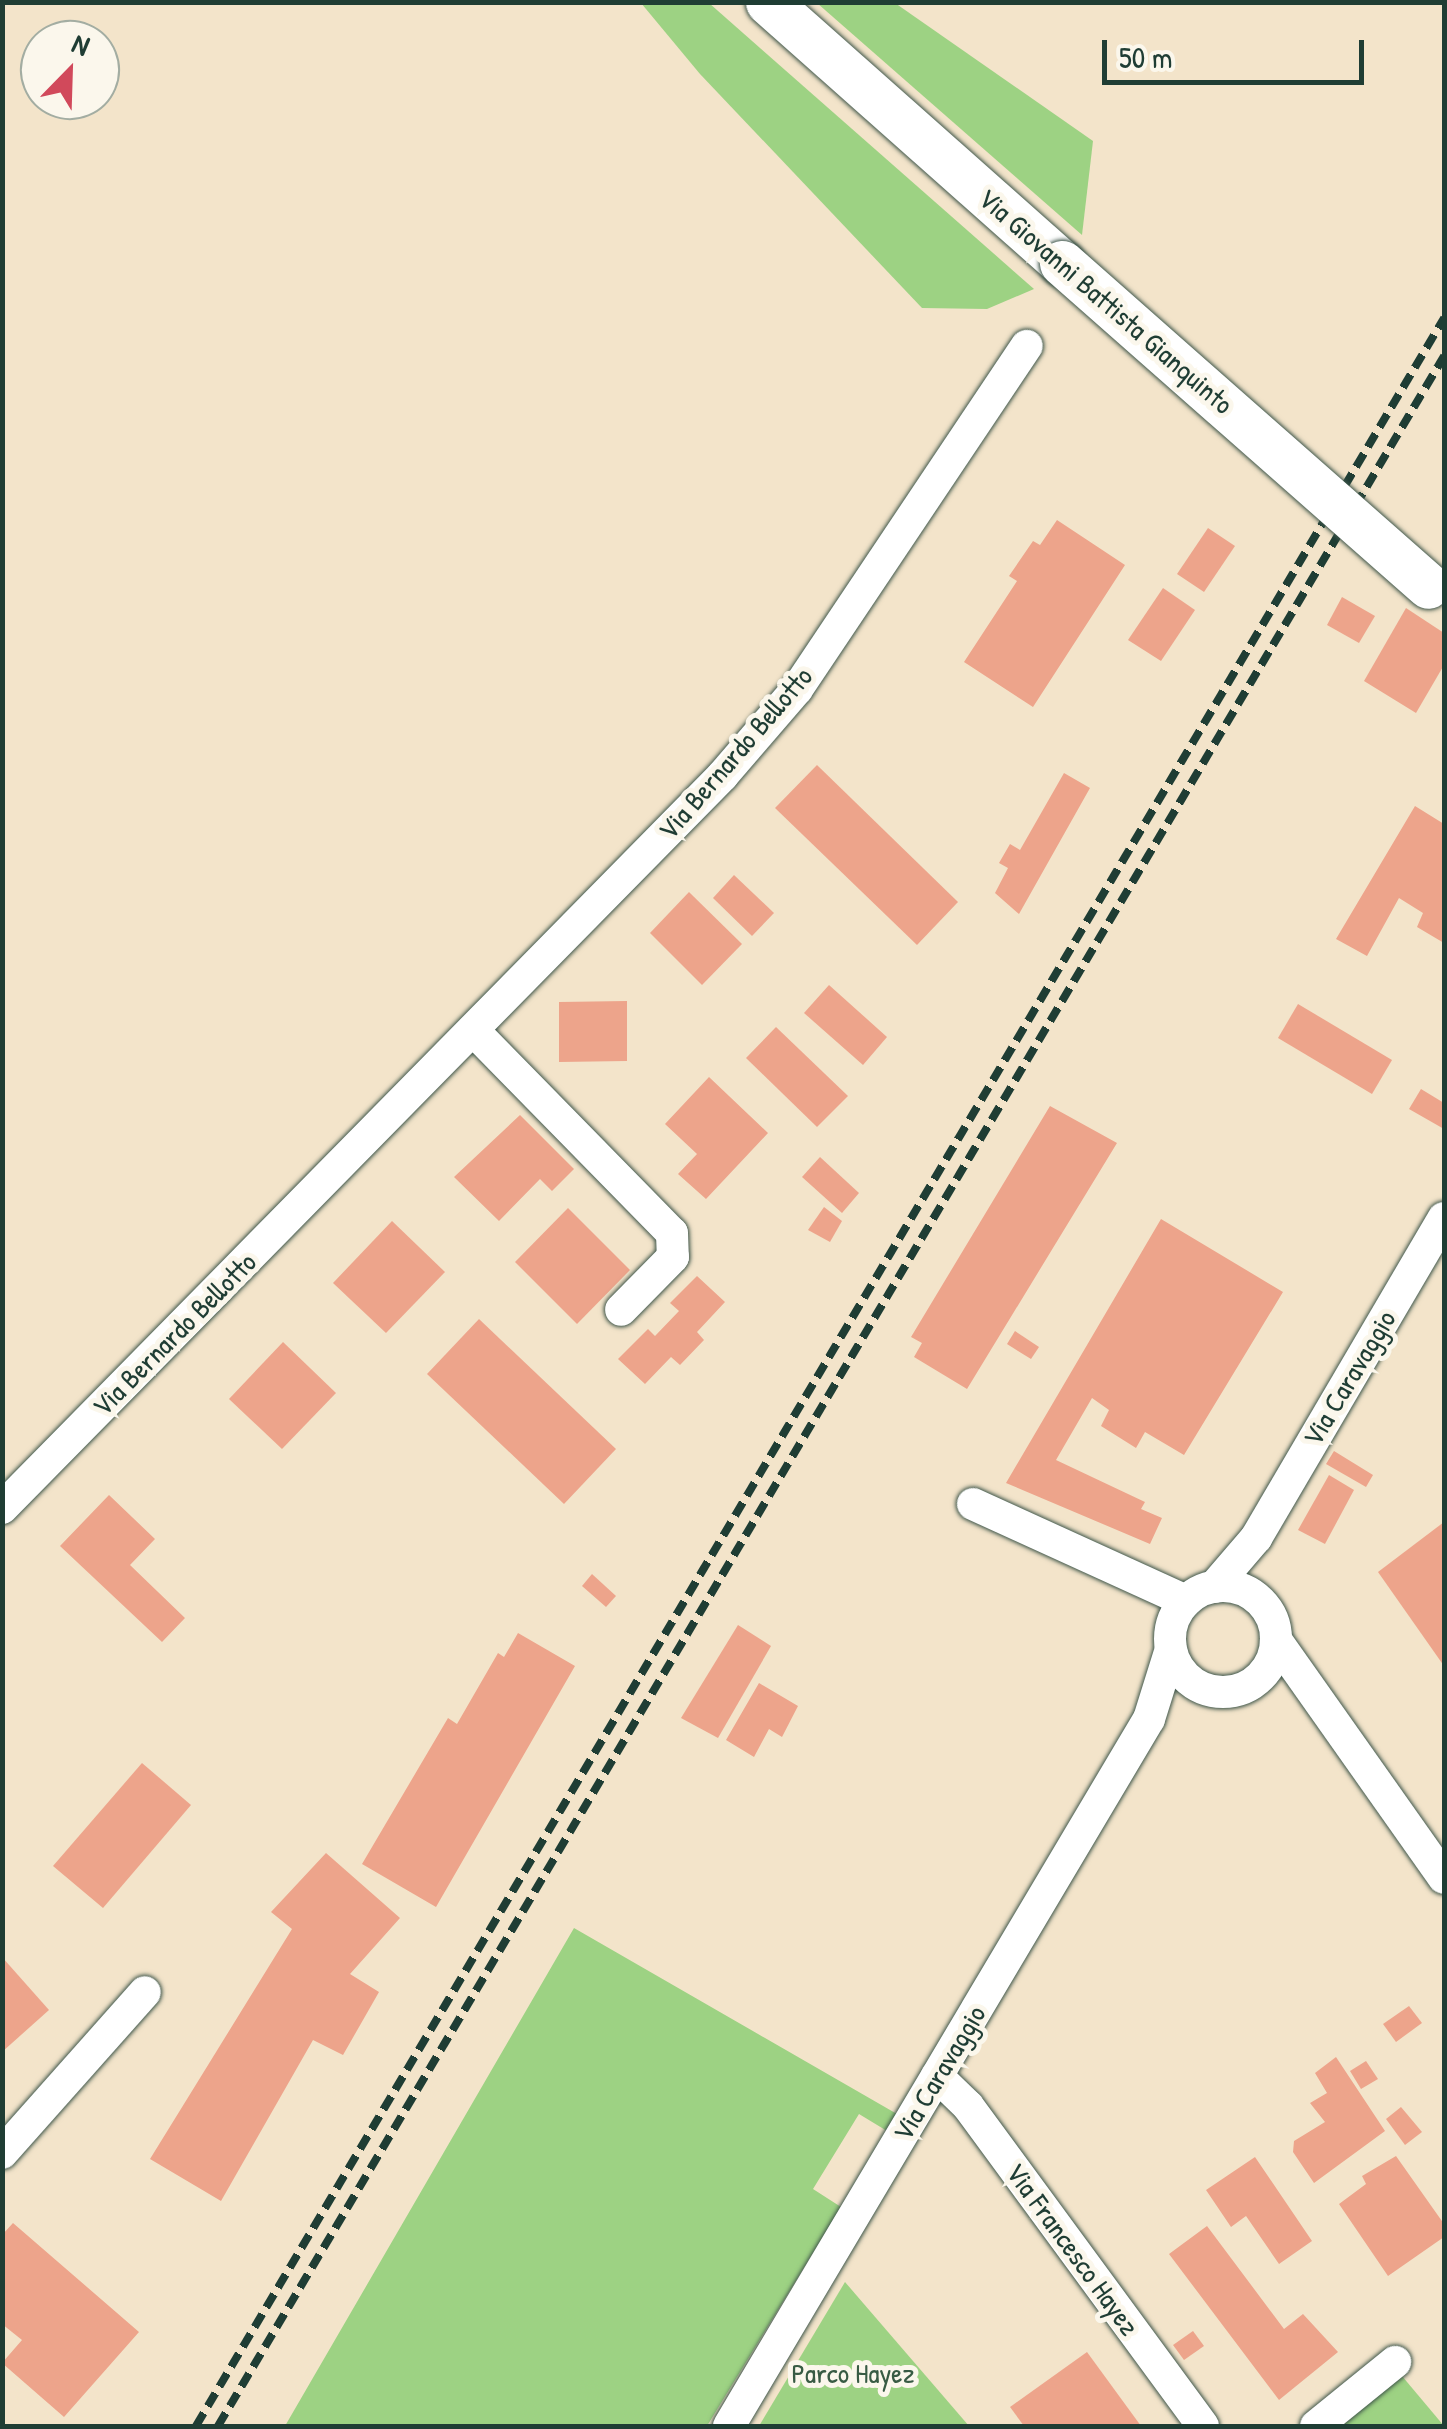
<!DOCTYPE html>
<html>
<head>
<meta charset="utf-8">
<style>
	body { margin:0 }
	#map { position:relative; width:1447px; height:2429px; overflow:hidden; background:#f3e4ca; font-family:"Patrick Hand",sans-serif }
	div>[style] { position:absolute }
	.green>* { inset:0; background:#9dd283 }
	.building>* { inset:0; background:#eda48b }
	.roads { filter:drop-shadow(0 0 2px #3f564a) drop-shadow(0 0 2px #3f564a) }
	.street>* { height:32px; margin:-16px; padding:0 16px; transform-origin:16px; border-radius:16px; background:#fff }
	.street>.ring { margin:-16px; padding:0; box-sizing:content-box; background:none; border:32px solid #fff; border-radius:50% }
	.secondary>* { height:45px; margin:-22.5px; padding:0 22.5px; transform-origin:22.5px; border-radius:22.5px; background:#fff }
	.rail>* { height:8px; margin-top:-4px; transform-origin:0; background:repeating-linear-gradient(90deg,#1f3d34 0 15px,transparent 0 23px) }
	.bridges { filter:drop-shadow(0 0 2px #3f564a) drop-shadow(0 0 2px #3f564a) }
	.secondary-bridge>* { height:45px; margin:-22.5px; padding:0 22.5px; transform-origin:22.5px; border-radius:22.5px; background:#fff }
	span { translate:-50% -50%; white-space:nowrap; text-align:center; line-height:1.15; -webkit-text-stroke:10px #fbf7ec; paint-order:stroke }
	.street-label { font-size:28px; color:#1f3d34 }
	.park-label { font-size:28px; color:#385b44 }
	.frame { position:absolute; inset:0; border:5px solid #1f3d34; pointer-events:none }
	.north { position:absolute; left:20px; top:20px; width:100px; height:100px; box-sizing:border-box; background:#fbf7ec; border:2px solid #a3ada2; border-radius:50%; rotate:23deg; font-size:28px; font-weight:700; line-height:40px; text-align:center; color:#1f3d34 }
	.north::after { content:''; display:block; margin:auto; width:35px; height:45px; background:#d1495b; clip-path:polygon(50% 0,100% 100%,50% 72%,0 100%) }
	.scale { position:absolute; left:1102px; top:40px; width:262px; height:45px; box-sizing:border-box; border:5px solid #1f3d34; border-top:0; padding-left:12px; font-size:30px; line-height:35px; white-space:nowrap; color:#1f3d34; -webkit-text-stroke:8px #fbf7ec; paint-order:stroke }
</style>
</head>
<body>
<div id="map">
	<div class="green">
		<i style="clip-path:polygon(641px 3px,709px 3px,1034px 289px,987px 309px,922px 308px,700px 74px)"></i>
		<i style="clip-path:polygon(817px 3px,895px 3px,1093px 141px,1082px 235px)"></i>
		<i style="clip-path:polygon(574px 1928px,897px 2114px,887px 2131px,859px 2114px,813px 2189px,841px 2207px,707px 2426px,285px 2426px)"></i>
		<i style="clip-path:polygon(845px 2282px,969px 2426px,759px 2426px)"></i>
		<i style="clip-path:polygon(1402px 2376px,1444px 2426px,1341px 2426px)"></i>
	</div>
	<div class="building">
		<i style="clip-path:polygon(1057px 520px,1125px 565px,1033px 707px,964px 662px,1017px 581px,1009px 576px,1033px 541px,1040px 545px)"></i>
		<i style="clip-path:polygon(1208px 528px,1235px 546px,1204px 592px,1177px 574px)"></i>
		<i style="clip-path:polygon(1163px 588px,1195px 610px,1161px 661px,1128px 640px)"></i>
		<i style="clip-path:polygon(1342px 597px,1375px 616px,1359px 643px,1327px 625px)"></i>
		<i style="clip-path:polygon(1406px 608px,1444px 633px,1444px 665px,1416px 713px,1364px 681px)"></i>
		<i style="clip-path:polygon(817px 765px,958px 902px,917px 945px,775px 808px)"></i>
		<i style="clip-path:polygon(1064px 773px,1090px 788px,1019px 914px,995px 893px,1008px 868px,999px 863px,1010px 844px,1020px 850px)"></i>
		<i style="clip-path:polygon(1415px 806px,1444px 824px,1444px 943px,1417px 927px,1423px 913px,1399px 898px,1367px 956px,1336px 939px)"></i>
		<i style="clip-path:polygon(734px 875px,774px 913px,752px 936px,713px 898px)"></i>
		<i style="clip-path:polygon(689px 892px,742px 944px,702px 985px,650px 933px)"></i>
		<i style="clip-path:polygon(829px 985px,887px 1037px,863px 1065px,804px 1013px)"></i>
		<i style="clip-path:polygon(627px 1001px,627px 1061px,559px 1062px,559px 1002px)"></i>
		<i style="clip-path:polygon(1298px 1004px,1392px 1060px,1372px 1094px,1278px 1038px)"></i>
		<i style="clip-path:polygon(776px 1027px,848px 1096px,817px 1127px,746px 1058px)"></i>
		<i style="clip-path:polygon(709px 1077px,768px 1133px,706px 1199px,678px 1174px,697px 1154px,665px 1124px)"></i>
		<i style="clip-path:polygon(1421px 1089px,1444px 1103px,1444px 1129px,1409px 1109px)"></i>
		<i style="clip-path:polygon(1050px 1106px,1117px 1143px,967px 1389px,914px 1357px,922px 1343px,911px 1337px)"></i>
		<i style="clip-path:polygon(520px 1115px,574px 1169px,552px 1191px,540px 1179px,499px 1221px,454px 1177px)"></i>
		<i style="clip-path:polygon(820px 1157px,859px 1193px,842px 1213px,802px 1177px)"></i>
		<i style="clip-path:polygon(824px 1207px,842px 1221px,830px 1242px,808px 1230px)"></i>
		<i style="clip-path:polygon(568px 1208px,630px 1270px,577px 1324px,515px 1262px)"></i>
		<i style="clip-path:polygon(1161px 1219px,1283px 1292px,1184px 1455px,1145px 1432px,1136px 1448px,1101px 1426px,1109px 1410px,1092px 1398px,1056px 1460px,1145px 1502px,1141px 1509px,1162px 1518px,1150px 1544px,1006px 1483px)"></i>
		<i style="clip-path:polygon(392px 1221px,445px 1272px,386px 1333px,333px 1283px)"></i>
		<i style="clip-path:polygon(697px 1276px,725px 1302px,697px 1332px,704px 1340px,680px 1365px,671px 1357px,645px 1384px,618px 1359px,648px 1329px,655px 1336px,679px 1311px,670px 1303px)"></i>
		<i style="clip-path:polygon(479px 1319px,616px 1449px,564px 1504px,427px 1374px)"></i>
		<i style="clip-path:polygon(1015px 1331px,1039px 1347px,1031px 1359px,1007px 1344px)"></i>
		<i style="clip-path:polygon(283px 1342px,336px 1393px,282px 1449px,229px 1399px)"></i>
		<i style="clip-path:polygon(1334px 1451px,1373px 1475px,1366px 1487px,1326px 1464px)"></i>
		<i style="clip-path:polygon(1329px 1475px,1354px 1490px,1325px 1544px,1298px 1530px)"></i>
		<i style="clip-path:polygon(109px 1495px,155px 1539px,130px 1565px,185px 1618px,162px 1642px,60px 1546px)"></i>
		<i style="clip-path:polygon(1444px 1522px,1444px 1666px,1378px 1572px)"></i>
		<i style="clip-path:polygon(592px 1574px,616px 1596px,606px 1607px,582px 1586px)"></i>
		<i style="clip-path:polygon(738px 1625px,771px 1646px,718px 1738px,681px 1718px)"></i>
		<i style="clip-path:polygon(518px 1633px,575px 1666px,436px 1907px,362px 1864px,448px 1718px,457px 1724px,498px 1653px,504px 1657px)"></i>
		<i style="clip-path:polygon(759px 1683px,798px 1706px,782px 1737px,769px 1729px,754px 1757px,726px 1740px)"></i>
		<i style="clip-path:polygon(142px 1763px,191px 1805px,103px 1908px,53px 1866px)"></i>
		<i style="clip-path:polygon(326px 1853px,400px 1918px,350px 1974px,379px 1992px,343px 2055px,313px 2040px,221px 2201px,150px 2159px,292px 1929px,271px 1912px)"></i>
		<i style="clip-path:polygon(2px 1957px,49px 2010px,2px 2052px)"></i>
		<i style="clip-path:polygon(1409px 2006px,1422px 2023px,1396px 2042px,1383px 2024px)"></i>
		<i style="clip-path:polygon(1336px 2057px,1385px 2131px,1314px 2183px,1293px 2152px,1294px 2141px,1325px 2122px,1310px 2103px,1327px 2093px,1315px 2073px)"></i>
		<i style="clip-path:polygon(1366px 2061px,1378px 2079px,1361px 2089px,1350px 2071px)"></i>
		<i style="clip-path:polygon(1401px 2107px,1422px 2132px,1405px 2145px,1386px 2119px)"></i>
		<i style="clip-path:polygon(1396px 2156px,1444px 2224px,1444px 2237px,1388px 2276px,1339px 2204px,1366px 2184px,1362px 2176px)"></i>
		<i style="clip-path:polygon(1255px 2157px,1312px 2241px,1279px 2264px,1246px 2216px,1231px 2227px,1206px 2190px)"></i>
		<i style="clip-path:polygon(13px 2223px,139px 2332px,64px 2417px,2px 2363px,22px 2340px,2px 2324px,2px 2235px)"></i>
		<i style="clip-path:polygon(1207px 2226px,1284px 2329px,1303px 2314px,1338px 2352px,1279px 2400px,1169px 2254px)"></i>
		<i style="clip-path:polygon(1193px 2331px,1204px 2346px,1184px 2360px,1173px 2345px)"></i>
		<i style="clip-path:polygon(1087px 2352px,1141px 2426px,1024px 2426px,1010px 2407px)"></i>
	</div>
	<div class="roads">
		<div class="street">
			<i style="left:473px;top:1030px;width:284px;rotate:45.6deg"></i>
			<i style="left:672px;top:1233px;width:24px;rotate:88deg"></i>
			<i style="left:673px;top:1257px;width:74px;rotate:134.5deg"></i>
			<i style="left:973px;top:1504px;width:234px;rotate:24.5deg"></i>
			<i style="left:2px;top:1508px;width:1028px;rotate:-45.47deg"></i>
			<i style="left:723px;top:775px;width:113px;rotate:-49.3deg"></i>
			<i style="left:797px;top:689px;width:413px;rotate:-56.2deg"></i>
			<i class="ring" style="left:1170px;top:1586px;width:74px;height:74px"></i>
			<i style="left:1214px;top:1587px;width:65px;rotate:-49.4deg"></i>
			<i style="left:1256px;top:1538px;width:371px;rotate:-59.6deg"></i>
			<i style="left:1276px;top:1640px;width:291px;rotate:54.8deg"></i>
			<i style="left:937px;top:2076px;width:43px;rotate:44.1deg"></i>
			<i style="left:968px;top:2106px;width:397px;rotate:53.7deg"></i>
			<i style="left:2px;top:2153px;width:215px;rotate:-48.4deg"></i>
			<i style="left:729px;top:2426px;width:822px;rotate:-59.29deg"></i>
			<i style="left:1149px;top:1719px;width:73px;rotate:-72.6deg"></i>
			<i style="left:1316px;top:2426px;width:102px;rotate:-39deg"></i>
		</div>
		<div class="secondary">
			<i style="left:768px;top:2px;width:393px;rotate:41.6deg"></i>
		</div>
	</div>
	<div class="rail">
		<i style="left:196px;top:2426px;width:2450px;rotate:-59.37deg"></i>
		<i style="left:218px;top:2426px;width:2406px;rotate:-59.36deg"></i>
	</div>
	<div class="bridges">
		<div class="secondary-bridge">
			<i style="left:1062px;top:263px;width:488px;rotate:41.4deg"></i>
		</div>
	</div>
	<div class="street-label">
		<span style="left:1106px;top:301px;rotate:41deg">Via Giovanni Battista Gianquinto</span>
		<span style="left:735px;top:753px;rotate:-49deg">Via Bernardo Bellotto</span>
		<span style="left:174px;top:1334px;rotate:-45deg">Via Bernardo Bellotto</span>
		<span style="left:1349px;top:1378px;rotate:-59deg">Via Caravaggio</span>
		<span style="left:939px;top:2073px;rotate:-59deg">Via Caravaggio</span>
		<span style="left:1073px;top:2249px;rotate:54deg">Via Francesco Hayez</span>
	</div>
	<div class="park-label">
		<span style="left:853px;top:2373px">Parco Hayez</span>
	</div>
	<div class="frame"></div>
	<div class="north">N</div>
	<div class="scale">50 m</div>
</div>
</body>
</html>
